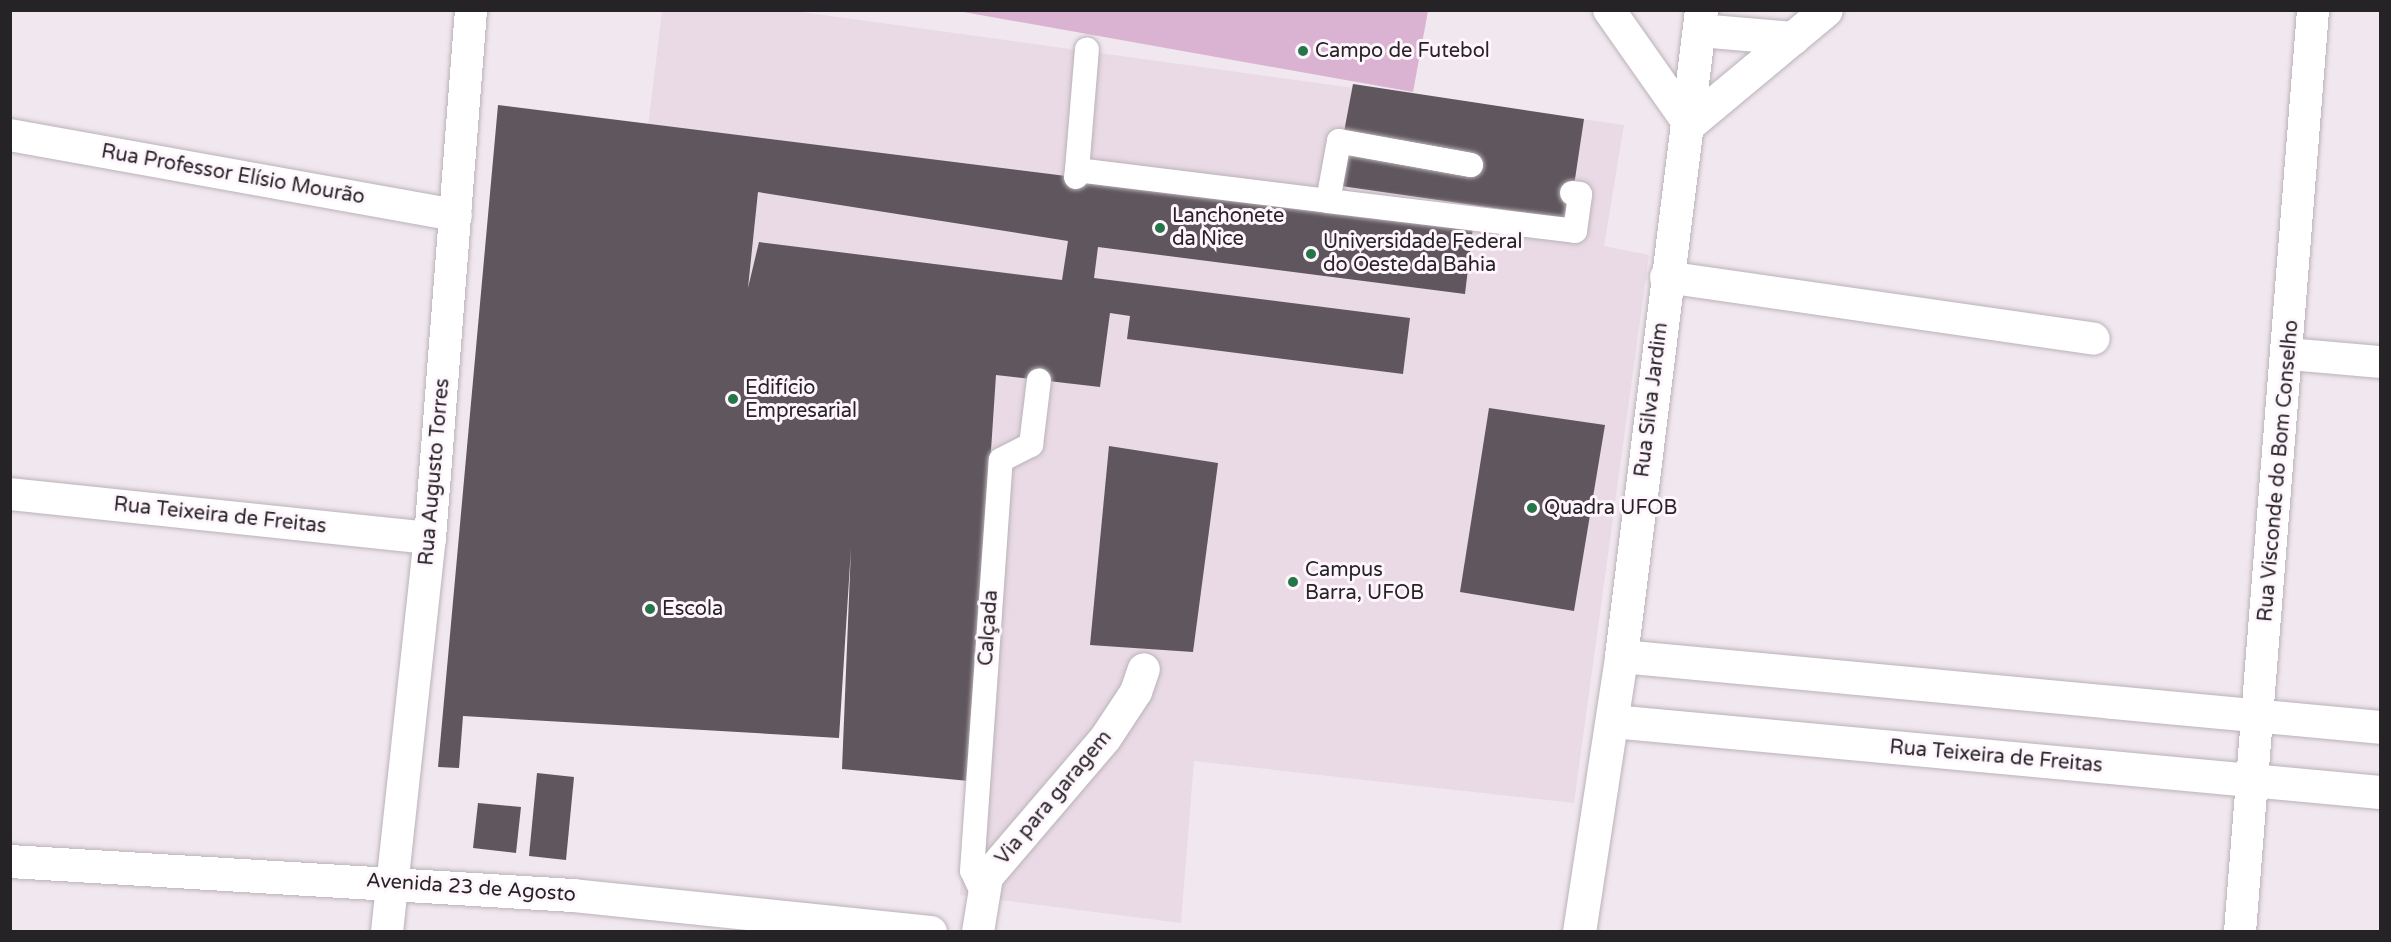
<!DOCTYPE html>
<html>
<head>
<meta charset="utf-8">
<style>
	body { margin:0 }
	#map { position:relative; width:2391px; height:942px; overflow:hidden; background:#f1e8ef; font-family:"Varela Round",sans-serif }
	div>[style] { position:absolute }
	.built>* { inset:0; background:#e9dae5 }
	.green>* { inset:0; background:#dbb3d2 }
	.building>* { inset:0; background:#5f575d }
	.roads { filter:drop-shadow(0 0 2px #bab2b8) drop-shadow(0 0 2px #bab2b8) }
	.pedestrian>* { height:24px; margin:-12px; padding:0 12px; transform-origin:12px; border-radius:12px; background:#fff }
	.minor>* { height:32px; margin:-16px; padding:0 16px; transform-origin:16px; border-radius:16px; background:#fff }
	.tertiary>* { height:33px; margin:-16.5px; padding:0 16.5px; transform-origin:16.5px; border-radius:16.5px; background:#fff }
	.dots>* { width:16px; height:16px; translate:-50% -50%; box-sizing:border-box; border:3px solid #fef6fc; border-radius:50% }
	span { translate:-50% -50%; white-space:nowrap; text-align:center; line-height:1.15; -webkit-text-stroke:6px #fef6fc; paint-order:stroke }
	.poi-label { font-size:20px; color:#262326 }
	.left { translate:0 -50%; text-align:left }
	.street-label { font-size:20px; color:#262326 }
	.frame { position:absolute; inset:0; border:12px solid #262326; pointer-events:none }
</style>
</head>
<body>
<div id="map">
	<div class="built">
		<i style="clip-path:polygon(662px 11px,794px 11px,1624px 125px,1604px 246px,1649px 255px,1574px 803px,1194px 761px,1181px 923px,960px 895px,999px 324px,748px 290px,758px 192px,642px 177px)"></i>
	</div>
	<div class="green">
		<i style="clip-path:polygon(958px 11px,1428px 11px,1413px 92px)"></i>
	</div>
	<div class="building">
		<i style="clip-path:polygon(1353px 84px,1584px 119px,1569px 219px,1334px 185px)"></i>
		<i style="clip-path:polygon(evenodd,498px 105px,1473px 227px,1465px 294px,1098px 247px,1094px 278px,1410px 318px,1403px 374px,1127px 339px,1130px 316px,1110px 313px,1100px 387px,996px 375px,969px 781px,842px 769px,851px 548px,839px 738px,463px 716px,459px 768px,438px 767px,498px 105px,758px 192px,1068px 241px,1062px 280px,759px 242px,748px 288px,758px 192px)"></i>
		<i style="clip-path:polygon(1489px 408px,1605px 425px,1574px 611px,1460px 592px)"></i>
		<i style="clip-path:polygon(1109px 446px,1218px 463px,1193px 652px,1090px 645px)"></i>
		<i style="clip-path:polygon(537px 773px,574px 777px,566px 860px,529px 856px)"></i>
		<i style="clip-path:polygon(478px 803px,521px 807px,516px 853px,473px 848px)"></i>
	</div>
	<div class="roads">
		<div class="pedestrian">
			<i style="left:1077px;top:170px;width:121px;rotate:-85.3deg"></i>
			<i style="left:1076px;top:177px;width:7px;rotate:-82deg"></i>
			<i style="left:1077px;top:170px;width:253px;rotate:7deg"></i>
			<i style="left:1328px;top:201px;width:61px;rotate:-79.6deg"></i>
			<i style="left:1339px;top:141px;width:134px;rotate:10.3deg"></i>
			<i style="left:1471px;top:165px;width:131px;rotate:-169.9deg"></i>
			<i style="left:1328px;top:201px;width:249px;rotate:6.9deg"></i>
			<i style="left:1575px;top:231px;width:37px;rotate:-82deg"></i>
			<i style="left:1580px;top:194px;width:8px;rotate:-173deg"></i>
			<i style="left:982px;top:892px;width:23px;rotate:-115deg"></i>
			<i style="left:972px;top:871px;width:412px;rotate:-86deg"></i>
			<i style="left:1001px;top:460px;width:34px;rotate:-27deg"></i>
			<i style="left:1031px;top:445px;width:65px;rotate:-83deg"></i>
		</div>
		<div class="minor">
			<i style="left:1609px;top:10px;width:139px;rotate:54.9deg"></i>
			<i style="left:10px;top:135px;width:453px;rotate:10.2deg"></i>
			<i style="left:1666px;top:277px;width:432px;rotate:8.2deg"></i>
			<i style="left:2289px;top:354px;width:91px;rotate:5deg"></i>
			<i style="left:10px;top:494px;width:422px;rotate:6deg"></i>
			<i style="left:387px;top:932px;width:396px;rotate:-83.8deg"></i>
			<i style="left:430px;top:538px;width:530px;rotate:-85.56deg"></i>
			<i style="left:978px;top:932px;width:56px;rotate:-80.7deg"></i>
			<i style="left:987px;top:877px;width:182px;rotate:-49.5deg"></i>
			<i style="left:1105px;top:739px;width:56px;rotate:-56.6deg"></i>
			<i style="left:1136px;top:692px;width:24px;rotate:-71deg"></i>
			<i style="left:2240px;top:932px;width:925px;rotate:-85.47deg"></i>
		</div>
		<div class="tertiary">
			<i style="left:1699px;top:30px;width:94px;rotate:4.9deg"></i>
			<i style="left:1689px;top:124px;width:178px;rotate:-39.8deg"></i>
			<i style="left:1621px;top:656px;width:762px;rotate:5.34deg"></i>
			<i style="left:1612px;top:721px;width:771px;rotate:5.28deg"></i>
			<i style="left:10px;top:861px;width:564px;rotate:3.46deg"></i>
			<i style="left:573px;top:895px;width:359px;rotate:5.9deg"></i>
			<i style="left:1579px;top:932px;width:279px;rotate:-81.3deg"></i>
			<i style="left:1621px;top:656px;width:651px;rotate:-82.94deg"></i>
		</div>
	</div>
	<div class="dots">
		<i style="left:1303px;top:51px;background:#247648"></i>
		<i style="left:1160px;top:228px;background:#247648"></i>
		<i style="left:1311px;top:254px;background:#247648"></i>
		<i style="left:733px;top:399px;background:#247648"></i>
		<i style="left:1532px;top:508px;background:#247648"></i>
		<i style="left:1293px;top:582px;background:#247648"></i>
		<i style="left:650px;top:609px;background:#247648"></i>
	</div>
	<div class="poi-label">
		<span class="left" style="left:1315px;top:51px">Campo de Futebol</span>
		<span class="left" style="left:1172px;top:228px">Lanchonete<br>da Nice</span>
		<span class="left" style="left:1323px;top:254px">Universidade Federal<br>do Oeste da Bahia</span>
		<span class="left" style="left:745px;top:400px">Edifício<br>Empresarial</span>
		<span class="left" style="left:1544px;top:508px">Quadra UFOB</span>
		<span class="left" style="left:1305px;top:582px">Campus<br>Barra, UFOB</span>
		<span class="left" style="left:662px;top:609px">Escola</span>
	</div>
	<div class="street-label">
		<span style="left:233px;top:175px;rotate:10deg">Rua Professor Elísio Mourão</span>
		<span style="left:1652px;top:400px;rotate:-83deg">Rua Silva Jardim</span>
		<span style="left:2279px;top:471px;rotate:-85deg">Rua Visconde do Bom Conselho</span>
		<span style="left:435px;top:472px;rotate:-85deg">Rua Augusto Torres</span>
		<span style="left:220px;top:516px;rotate:6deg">Rua Teixeira de Freitas</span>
		<span style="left:989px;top:628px;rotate:-86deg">Calçada</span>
		<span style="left:1996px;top:757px;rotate:5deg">Rua Teixeira de Freitas</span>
		<span style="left:1054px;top:798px;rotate:-50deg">Via para garagem</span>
		<span style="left:471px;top:888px;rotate:4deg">Avenida 23 de Agosto</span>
	</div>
	<div class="frame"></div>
</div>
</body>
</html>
